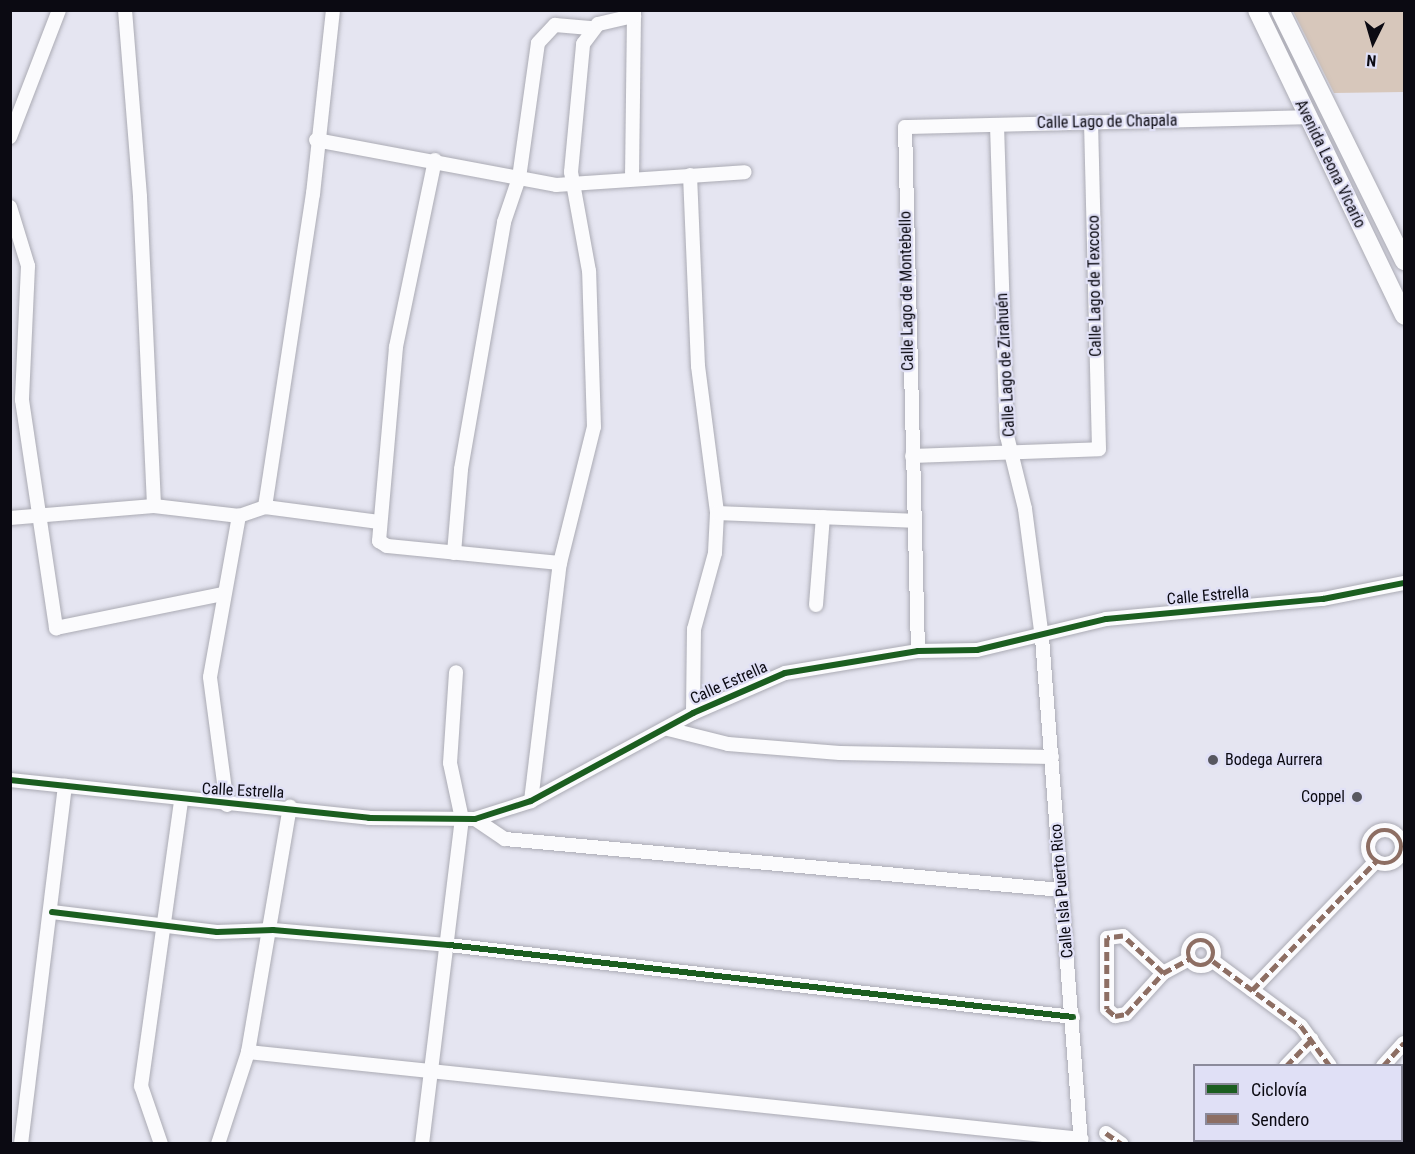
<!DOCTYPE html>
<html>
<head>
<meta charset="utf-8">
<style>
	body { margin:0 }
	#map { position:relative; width:1415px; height:1154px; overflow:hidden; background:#e5e5f1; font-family:"Roboto Condensed",sans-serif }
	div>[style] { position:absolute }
	.green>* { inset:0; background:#d7c7bb }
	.roads { filter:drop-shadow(0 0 2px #ababb4) drop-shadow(0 0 2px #ababb4) }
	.minor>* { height:14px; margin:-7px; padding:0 7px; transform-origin:7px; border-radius:7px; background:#fbfbfd }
	.minor>.ring { margin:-7px; padding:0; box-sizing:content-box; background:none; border:14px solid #fbfbfd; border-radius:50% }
	.tertiary>* { height:18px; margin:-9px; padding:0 9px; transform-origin:9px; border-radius:9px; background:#fbfbfd }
	.quiet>* { height:4.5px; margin-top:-2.25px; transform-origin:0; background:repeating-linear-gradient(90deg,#8d6e63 0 9px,transparent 0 13.5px) }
	.quiet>.ring { margin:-2.25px; padding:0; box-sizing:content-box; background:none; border:4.5px solid #8d6e63; border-radius:50% }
	.cycleway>* { height:6px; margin:-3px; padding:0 3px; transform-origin:3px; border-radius:3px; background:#1b5e20 }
	.dots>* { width:16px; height:16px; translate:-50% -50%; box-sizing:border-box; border:3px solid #e0e0f6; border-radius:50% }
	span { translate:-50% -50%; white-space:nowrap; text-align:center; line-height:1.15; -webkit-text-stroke:4.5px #e0e0f6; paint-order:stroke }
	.street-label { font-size:16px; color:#0b0a12 }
	.poi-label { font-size:16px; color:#0b0a12 }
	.left { translate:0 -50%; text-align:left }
	.right { translate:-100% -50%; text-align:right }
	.frame { position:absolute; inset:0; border:12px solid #0b0a12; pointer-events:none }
	.legend { position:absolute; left:1193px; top:1064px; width:210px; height:78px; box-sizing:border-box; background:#e0e0f6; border:2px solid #8b8a9b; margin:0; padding:8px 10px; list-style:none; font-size:18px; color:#0b0a12 }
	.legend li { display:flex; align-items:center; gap:12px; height:30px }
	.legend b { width:30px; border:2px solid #8b8a9b }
	.north { position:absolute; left:1343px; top:12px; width:60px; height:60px; -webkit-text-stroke:4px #e0e0f6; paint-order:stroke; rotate:185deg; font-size:16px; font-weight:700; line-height:24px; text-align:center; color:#0b0a12 }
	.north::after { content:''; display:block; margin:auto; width:21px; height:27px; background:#0b0a12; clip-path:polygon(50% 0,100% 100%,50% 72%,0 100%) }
</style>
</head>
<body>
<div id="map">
	<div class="green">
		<i style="clip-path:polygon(1293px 11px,1404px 11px,1404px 92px,1334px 93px)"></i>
	</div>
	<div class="roads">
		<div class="minor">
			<i style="left:125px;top:10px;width:188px;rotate:85.4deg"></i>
			<i style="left:140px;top:197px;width:309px;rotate:87.4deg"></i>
			<i style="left:997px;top:125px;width:311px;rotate:88.2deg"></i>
			<i style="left:1007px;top:436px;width:75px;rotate:76.1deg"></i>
			<i style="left:1025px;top:509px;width:130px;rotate:82.5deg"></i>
			<i style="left:1042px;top:638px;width:508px;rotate:85.59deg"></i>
			<i style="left:10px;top:137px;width:136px;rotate:-68.9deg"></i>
			<i style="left:316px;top:140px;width:244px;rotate:10.6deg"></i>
			<i style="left:556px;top:185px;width:189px;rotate:-3.9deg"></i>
			<i style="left:435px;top:160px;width:191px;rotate:101.8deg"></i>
			<i style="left:396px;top:347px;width:195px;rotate:95deg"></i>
			<i style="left:379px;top:541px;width:9px;rotate:32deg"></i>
			<i style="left:387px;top:546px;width:174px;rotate:5.6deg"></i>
			<i style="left:690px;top:175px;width:191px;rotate:87.6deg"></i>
			<i style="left:698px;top:366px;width:148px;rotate:82.6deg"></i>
			<i style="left:717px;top:513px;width:40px;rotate:92.9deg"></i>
			<i style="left:715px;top:553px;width:79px;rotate:105.4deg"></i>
			<i style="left:694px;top:629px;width:84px;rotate:90.7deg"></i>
			<i style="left:632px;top:178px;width:168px;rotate:-89.3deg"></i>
			<i style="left:10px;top:207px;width:62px;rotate:73deg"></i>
			<i style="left:28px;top:266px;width:134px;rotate:92.6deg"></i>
			<i style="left:22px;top:400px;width:231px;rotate:81.5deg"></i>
			<i style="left:56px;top:628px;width:170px;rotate:-11.5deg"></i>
			<i style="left:912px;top:456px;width:187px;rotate:-2.1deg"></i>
			<i style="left:1099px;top:449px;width:327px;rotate:-91.4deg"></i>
			<i style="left:265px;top:507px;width:115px;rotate:7.5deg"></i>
			<i style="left:717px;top:513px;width:195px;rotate:2.3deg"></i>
			<i style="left:10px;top:518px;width:144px;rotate:-4.8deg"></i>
			<i style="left:154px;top:506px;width:86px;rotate:6.7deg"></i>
			<i style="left:239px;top:516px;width:28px;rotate:-19deg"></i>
			<i style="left:265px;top:507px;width:317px;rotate:-81.3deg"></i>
			<i style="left:313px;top:194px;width:185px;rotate:-83.8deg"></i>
			<i style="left:454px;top:553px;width:84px;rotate:-85.2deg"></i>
			<i style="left:461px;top:469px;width:251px;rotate:-80.1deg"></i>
			<i style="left:504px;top:222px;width:46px;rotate:-71.2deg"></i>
			<i style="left:519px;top:178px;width:136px;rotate:-82deg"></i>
			<i style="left:538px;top:43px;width:25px;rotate:-47deg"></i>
			<i style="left:555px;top:25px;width:38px;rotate:5deg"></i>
			<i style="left:816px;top:605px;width:88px;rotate:-85.5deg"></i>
			<i style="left:918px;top:651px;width:524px;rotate:-91.42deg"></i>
			<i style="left:905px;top:127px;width:403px;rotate:-1.4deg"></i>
			<i style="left:668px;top:729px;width:62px;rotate:14deg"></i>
			<i style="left:728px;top:744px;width:112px;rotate:4.6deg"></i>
			<i style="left:840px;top:753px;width:212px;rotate:1.1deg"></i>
			<i style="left:10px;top:780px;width:361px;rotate:6deg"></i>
			<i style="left:369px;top:818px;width:106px;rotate:0.5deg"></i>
			<i style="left:475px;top:819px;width:59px;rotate:-17.8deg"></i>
			<i style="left:531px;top:801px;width:184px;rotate:-28.5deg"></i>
			<i style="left:693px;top:713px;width:100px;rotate:-23.5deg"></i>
			<i style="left:785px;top:673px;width:135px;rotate:-9.4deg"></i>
			<i style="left:918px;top:651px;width:59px;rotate:-1deg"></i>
			<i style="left:977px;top:650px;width:133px;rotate:-13.5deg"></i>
			<i style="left:1106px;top:619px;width:218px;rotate:-5.3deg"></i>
			<i style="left:1323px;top:599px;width:83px;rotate:-11.2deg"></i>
			<i style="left:531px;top:801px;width:240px;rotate:-83.1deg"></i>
			<i style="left:560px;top:563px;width:140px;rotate:-76deg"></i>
			<i style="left:594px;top:427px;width:156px;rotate:-91.8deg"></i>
			<i style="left:589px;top:271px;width:101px;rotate:-100.3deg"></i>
			<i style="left:571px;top:172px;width:129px;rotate:-84.6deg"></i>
			<i style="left:583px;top:44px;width:25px;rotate:-53deg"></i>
			<i style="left:598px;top:24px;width:37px;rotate:-13deg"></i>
			<i style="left:227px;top:805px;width:129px;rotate:-97.6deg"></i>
			<i style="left:210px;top:677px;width:164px;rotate:-79.8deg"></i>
			<i style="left:475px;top:819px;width:36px;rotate:34deg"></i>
			<i style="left:505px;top:839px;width:558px;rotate:5.24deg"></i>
			<i class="ring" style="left:1368px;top:830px;width:20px;height:20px"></i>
			<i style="left:52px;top:912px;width:166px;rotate:6.9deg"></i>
			<i style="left:217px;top:932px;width:56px;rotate:-2deg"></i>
			<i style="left:273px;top:930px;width:177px;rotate:4.9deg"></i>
			<i style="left:449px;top:945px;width:628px;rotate:6.58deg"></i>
			<i class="ring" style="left:1188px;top:940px;width:12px;height:12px"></i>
			<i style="left:1213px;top:961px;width:109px;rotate:36.5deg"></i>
			<i style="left:1301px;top:1026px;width:49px;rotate:54.1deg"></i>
			<i style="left:1163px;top:973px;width:54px;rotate:-137.2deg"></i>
			<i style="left:1123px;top:936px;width:16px;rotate:173deg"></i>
			<i style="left:1107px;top:938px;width:71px;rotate:90deg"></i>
			<i style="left:1107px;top:1009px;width:11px;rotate:41deg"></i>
			<i style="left:1115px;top:1016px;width:11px;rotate:-10deg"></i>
			<i style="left:1126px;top:1014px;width:55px;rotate:-47.9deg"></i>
			<i style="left:1163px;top:973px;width:30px;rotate:-28deg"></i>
			<i style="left:1252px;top:990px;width:179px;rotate:-46.1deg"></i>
			<i style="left:248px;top:1052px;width:838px;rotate:5.96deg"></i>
			<i style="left:1286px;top:1066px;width:37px;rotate:-46deg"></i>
			<i style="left:1383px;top:1066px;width:31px;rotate:-48deg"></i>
			<i style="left:1402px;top:1117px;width:2px;rotate:27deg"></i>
			<i style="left:1106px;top:1133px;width:19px;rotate:35deg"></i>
			<i style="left:21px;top:1144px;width:361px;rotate:-83deg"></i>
			<i style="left:161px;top:1144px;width:61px;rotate:-109deg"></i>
			<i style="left:141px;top:1086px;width:289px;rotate:-82deg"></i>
			<i style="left:218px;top:1144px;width:97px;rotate:-71.9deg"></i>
			<i style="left:248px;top:1052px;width:249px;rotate:-80.3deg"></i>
			<i style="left:422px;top:1144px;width:327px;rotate:-83deg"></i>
			<i style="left:462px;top:819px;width:57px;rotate:-102.1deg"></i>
			<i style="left:450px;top:763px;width:91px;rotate:-86.2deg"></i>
			<i style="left:1210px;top:1144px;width:5px;rotate:-53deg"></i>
		</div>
		<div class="tertiary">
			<i style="left:1257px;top:10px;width:339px;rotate:64.3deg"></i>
			<i style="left:1280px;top:10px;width:280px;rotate:63.7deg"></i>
		</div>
	</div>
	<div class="quiet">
		<i class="ring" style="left:1368px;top:830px;width:29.5px;height:29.5px"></i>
		<i class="ring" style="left:1188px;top:940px;width:21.5px;height:21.5px"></i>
		<i style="left:1213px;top:961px;width:109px;rotate:36.5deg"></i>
		<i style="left:1301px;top:1026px;width:49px;rotate:54.1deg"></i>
		<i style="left:1163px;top:973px;width:54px;rotate:-137.2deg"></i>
		<i style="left:1123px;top:936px;width:16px;rotate:173deg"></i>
		<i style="left:1107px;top:938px;width:71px;rotate:90deg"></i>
		<i style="left:1107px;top:1009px;width:11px;rotate:41deg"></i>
		<i style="left:1115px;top:1016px;width:11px;rotate:-10deg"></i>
		<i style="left:1126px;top:1014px;width:55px;rotate:-47.9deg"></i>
		<i style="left:1163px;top:973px;width:30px;rotate:-28deg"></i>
		<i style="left:1252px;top:990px;width:179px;rotate:-46.1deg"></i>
		<i style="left:1286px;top:1066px;width:37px;rotate:-46deg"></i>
		<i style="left:1383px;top:1066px;width:31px;rotate:-48deg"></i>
		<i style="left:1402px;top:1117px;width:2px;rotate:27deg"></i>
		<i style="left:1106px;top:1133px;width:19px;rotate:35deg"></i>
		<i style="left:1210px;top:1144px;width:5px;rotate:-53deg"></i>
	</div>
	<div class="cycleway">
		<i style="left:10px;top:780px;width:361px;rotate:6deg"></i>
		<i style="left:369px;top:818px;width:106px;rotate:0.5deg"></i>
		<i style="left:475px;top:819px;width:59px;rotate:-17.8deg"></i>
		<i style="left:531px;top:801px;width:184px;rotate:-28.5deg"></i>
		<i style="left:693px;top:713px;width:100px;rotate:-23.5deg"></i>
		<i style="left:785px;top:673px;width:135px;rotate:-9.4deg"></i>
		<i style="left:918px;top:651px;width:59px;rotate:-1deg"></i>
		<i style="left:977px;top:650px;width:133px;rotate:-13.5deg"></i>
		<i style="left:1106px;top:619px;width:218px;rotate:-5.3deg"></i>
		<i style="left:1323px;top:599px;width:83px;rotate:-11.2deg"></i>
		<i style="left:52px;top:912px;width:166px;rotate:6.9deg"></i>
		<i style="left:217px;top:932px;width:56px;rotate:-2deg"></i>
		<i style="left:273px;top:930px;width:177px;rotate:4.9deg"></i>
		<i style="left:449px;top:945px;width:628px;rotate:6.58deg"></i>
	</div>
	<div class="dots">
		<i style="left:1213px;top:760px;background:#575760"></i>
		<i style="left:1357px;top:797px;background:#575760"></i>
	</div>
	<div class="street-label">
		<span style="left:1107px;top:122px;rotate:-1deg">Calle Lago de Chapala</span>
		<span style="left:1330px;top:164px;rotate:64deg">Avenida Leona Vicario</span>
		<span style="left:1095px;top:286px;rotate:-91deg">Calle Lago de Texcoco</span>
		<span style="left:907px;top:291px;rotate:-91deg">Calle Lago de Montebello</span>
		<span style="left:1006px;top:365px;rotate:-93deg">Calle Lago de Zirahuén</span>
		<span style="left:1208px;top:596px;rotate:-5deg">Calle Estrella</span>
		<span style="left:729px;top:683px;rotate:-24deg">Calle Estrella</span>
		<span style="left:243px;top:791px;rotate:3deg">Calle Estrella</span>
		<span style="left:1062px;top:891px;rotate:-95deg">Calle Isla Puerto Rico</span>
	</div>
	<div class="poi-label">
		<span class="left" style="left:1225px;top:760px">Bodega Aurrera</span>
		<span class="right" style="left:1345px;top:797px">Coppel</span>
	</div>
	<div class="frame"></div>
	<ul class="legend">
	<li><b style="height:8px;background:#1b5e20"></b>Ciclovía</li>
	<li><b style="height:8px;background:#8d6e63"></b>Sendero</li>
	</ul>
	<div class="north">N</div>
</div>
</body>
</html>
